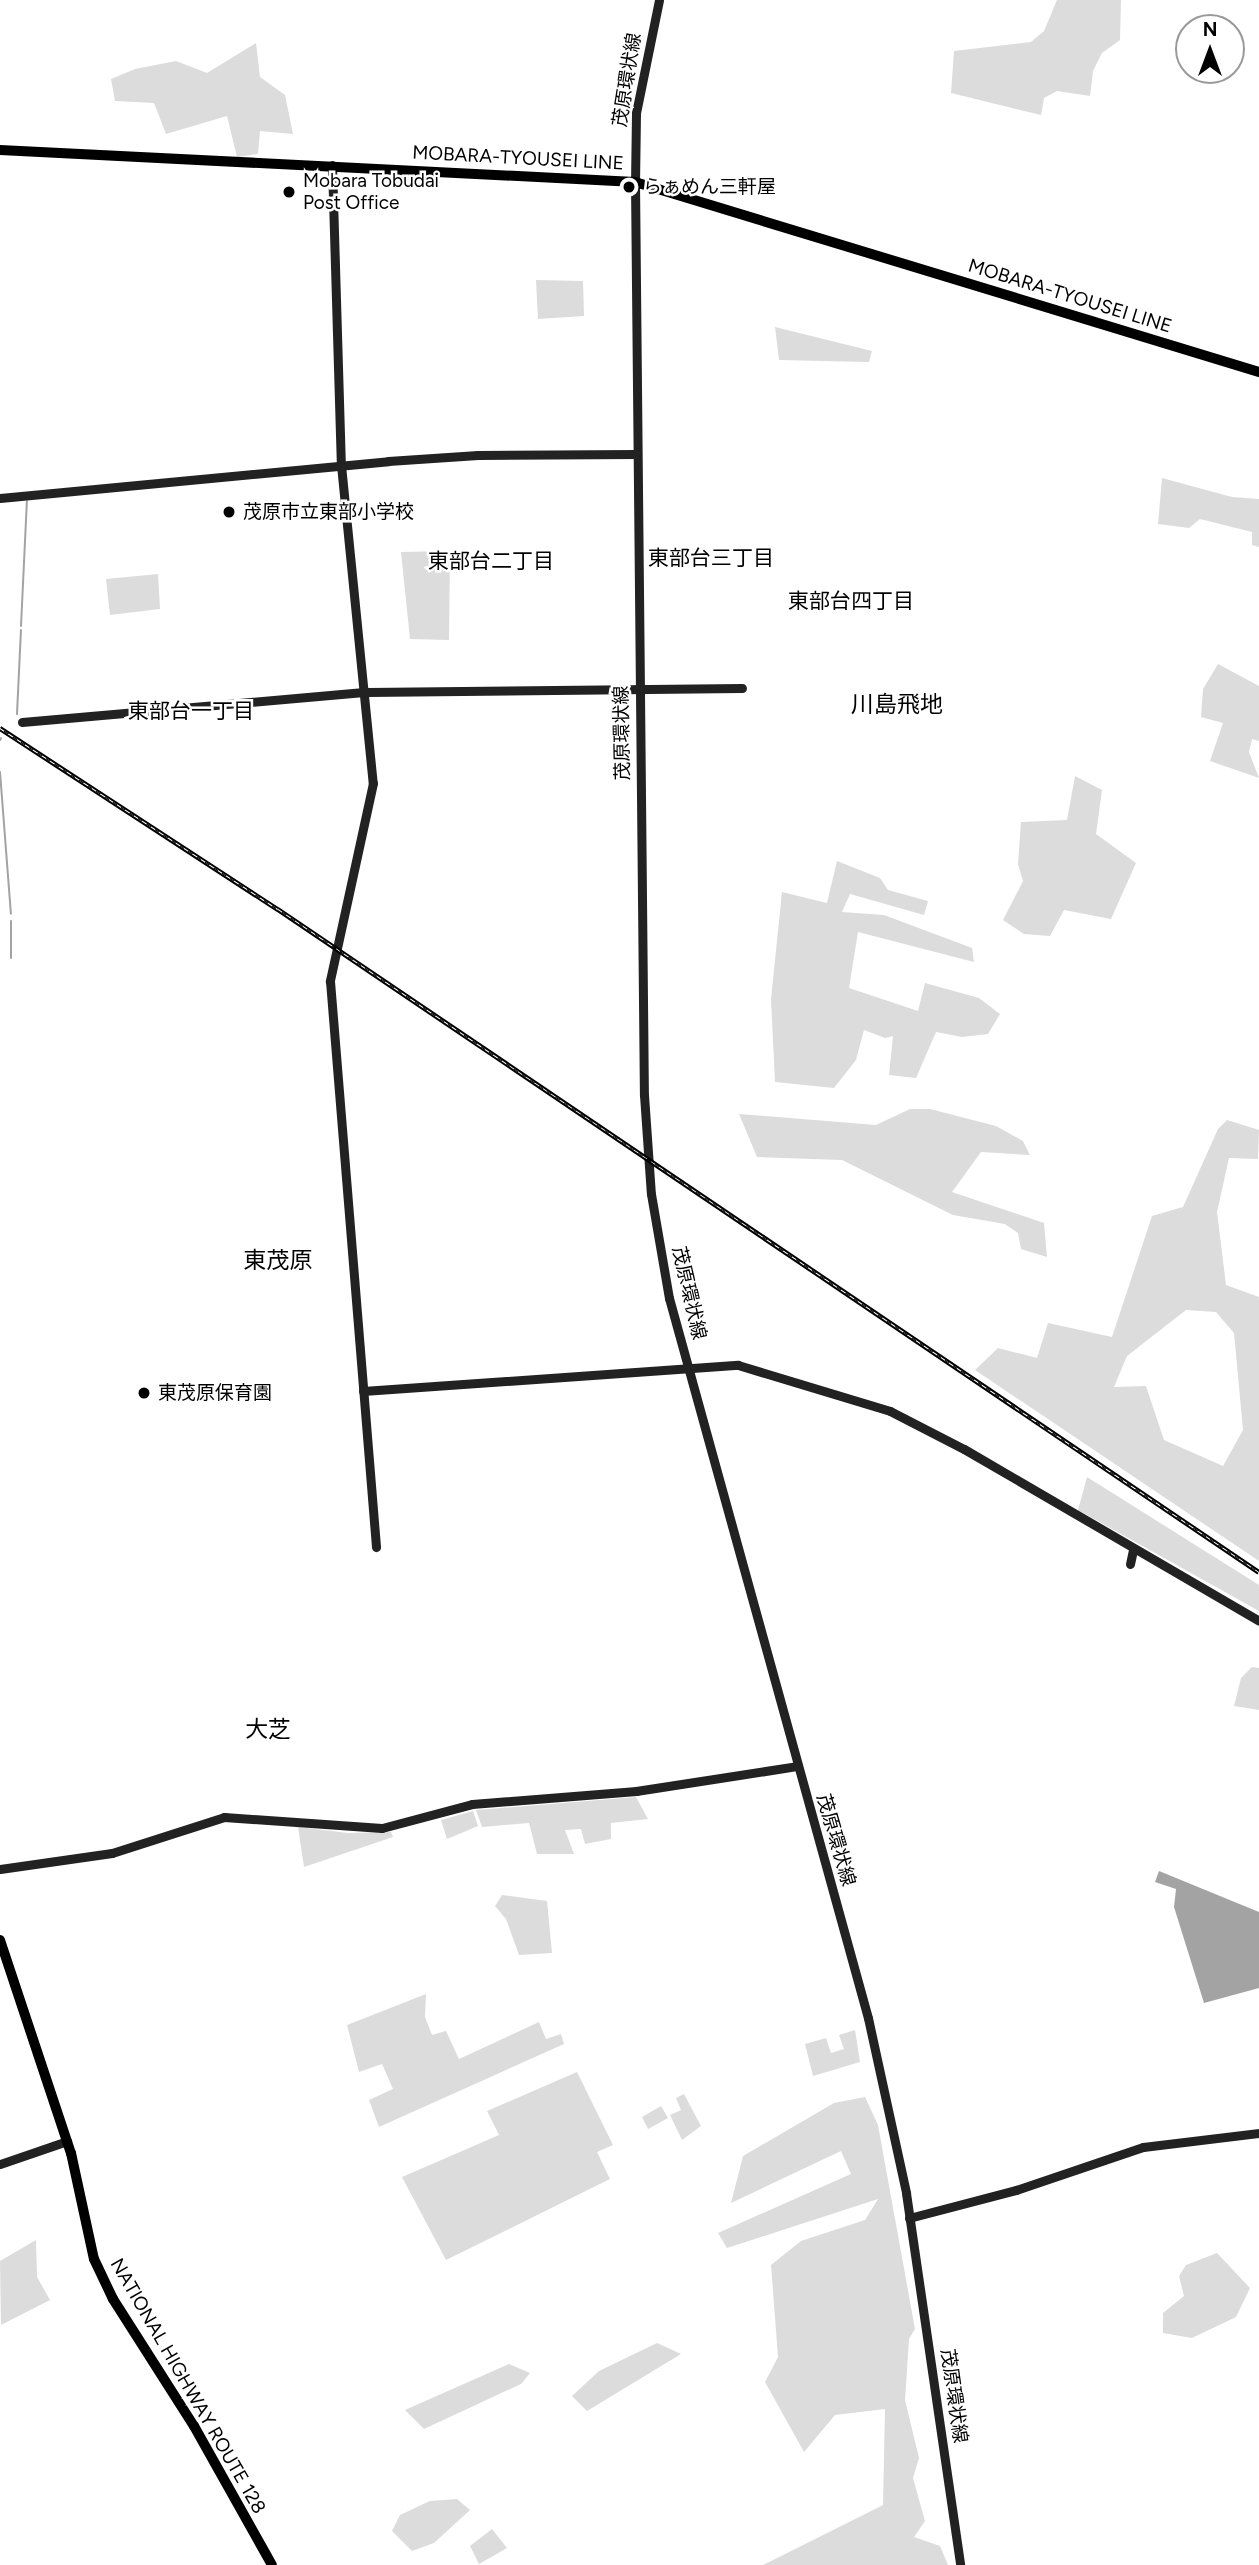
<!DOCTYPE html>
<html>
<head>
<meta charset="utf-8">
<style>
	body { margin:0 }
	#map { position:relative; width:1259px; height:2565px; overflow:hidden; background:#fff; font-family:Figtree,"Noto Sans JP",sans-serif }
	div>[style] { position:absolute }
	.green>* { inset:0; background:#dcdcdc }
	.water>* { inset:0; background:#a3a3a3 }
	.stream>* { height:2px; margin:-1px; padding:0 1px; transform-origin:1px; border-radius:1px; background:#a3a3a3 }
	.secondary>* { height:9px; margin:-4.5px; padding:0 4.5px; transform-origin:4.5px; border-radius:4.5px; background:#222 }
	.primary>* { height:10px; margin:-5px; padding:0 5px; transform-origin:5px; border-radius:5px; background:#000 }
	.highway>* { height:10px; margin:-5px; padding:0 5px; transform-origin:5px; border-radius:5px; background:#000 }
	.rail>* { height:4.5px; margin-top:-2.25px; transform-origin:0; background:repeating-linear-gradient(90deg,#fff 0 5px,#000 0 10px); box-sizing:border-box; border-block:2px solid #000 }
	.dots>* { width:19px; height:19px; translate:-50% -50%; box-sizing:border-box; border:4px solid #fff; border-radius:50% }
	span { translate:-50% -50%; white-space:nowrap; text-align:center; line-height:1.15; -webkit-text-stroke:5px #fff; paint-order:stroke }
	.street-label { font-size:19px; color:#000 }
	.poi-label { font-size:19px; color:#000 }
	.left { translate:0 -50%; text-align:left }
	.neighbourhood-label { font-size:21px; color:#000 }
	.quarter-label { font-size:23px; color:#000 }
	.north { position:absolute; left:1175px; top:14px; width:70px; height:70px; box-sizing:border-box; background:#fff; border:2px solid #999; border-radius:50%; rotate:0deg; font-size:19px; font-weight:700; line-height:28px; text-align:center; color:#000 }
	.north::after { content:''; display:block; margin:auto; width:24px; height:32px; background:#000; clip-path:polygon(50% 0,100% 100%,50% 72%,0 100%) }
</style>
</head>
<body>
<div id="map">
	<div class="green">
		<i style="clip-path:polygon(1057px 0,1121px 0,1120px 40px,1102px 53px,1093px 71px,1090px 96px,1057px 91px,1044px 98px,1041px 115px,951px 93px,954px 51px,1031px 42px,1044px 31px)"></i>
		<i style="clip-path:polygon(256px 43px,260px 77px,285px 95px,293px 134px,260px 131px,258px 154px,237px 157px,227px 116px,166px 134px,154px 103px,115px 101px,111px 79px,135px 69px,176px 61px,207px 73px)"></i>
		<i style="clip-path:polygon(536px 280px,583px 281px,584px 316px,538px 319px)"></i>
		<i style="clip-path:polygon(775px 327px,872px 351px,869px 362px,779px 360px)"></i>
		<i style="clip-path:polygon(1162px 478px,1232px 497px,1259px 499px,1259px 547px,1252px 545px,1252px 532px,1200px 519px,1189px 528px,1158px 524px)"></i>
		<i style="clip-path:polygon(450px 551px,449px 640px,410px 639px,401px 552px)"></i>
		<i style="clip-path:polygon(158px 574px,160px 609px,110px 615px,106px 579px)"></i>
		<i style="clip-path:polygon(1218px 664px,1259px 686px,1259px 741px,1252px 739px,1249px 752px,1259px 778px,1210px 761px,1223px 723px,1201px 717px,1203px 689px)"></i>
		<i style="clip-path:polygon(1075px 776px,1102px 790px,1096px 834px,1136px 863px,1111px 919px,1064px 910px,1050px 936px,1024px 934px,1003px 920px,1023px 881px,1018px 864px,1021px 822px,1067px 820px)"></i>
		<i style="clip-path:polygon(837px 861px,880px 878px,888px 890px,928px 901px,924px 915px,850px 894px,842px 912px,884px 915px,972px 948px,974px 962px,858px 932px,849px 988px,918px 1011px,925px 983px,979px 998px,1000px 1014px,988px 1034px,962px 1037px,936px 1032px,916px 1078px,889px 1075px,893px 1036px,885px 1038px,864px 1030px,856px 1060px,834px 1088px,775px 1082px,771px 999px,782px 892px,827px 903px)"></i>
		<i style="clip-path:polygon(910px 1109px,930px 1109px,996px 1126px,1023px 1141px,1030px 1155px,981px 1152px,952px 1192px,1044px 1223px,1047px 1257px,1021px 1249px,1018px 1233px,1005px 1224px,953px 1215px,842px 1160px,757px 1157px,739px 1114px,876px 1125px)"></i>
		<i style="clip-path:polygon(evenodd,1227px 1120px,1259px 1130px,1258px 1159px,1229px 1158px,1217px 1212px,1226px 1285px,1259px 1297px,1259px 1561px,975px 1370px,998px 1348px,1037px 1358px,1048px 1323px,1112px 1337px,1152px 1216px,1183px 1207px,1218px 1129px,1227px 1120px,1186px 1310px,1216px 1312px,1234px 1333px,1243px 1430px,1223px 1466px,1164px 1440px,1146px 1386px,1114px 1387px,1127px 1356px,1186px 1310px)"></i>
		<i style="clip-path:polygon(1087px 1477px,1259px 1585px,1259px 1611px,1078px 1510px)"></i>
		<i style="clip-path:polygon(1252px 1667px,1259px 1668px,1259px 1710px,1234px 1706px,1241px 1678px)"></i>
		<i style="clip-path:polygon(636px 1797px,648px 1819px,611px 1823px,611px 1839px,585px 1844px,581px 1829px,565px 1830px,574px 1854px,537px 1854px,529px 1823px,482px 1827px,476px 1810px)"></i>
		<i style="clip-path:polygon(473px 1811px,478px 1826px,447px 1839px,441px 1820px)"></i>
		<i style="clip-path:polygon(298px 1827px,348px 1833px,391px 1832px,393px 1837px,304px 1867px)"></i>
		<i style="clip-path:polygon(502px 1895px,547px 1901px,552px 1953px,519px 1955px,506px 1919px,495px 1906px)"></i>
		<i style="clip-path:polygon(426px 1994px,425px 2017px,432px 2035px,446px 2031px,459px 2059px,539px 2022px,546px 2039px,561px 2034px,564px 2044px,379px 2127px,369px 2100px,393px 2089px,382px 2064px,359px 2072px,347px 2025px)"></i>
		<i style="clip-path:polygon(855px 2030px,860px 2062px,813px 2076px,805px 2044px,826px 2038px,831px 2053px,844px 2049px,839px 2035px)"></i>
		<i style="clip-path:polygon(577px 2072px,613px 2145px,597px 2152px,610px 2179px,446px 2260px,402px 2177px,499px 2135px,487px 2111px)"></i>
		<i style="clip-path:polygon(684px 2094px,701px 2126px,682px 2140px,670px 2115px,681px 2110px,676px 2098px)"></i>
		<i style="clip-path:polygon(865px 2097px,878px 2125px,915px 2329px,909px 2339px,905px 2400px,919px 2458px,913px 2478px,925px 2521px,914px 2537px,940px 2546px,948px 2565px,763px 2565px,883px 2505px,885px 2409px,835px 2415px,804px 2452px,765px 2382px,778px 2357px,771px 2265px,801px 2241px,865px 2220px,878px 2199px,727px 2248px,718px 2233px,851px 2174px,841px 2151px,731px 2203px,743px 2156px,834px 2103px)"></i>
		<i style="clip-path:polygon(661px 2106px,668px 2118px,648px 2129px,642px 2117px)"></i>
		<i style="clip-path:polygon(36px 2240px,37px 2277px,50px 2300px,1px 2325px,0 2261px)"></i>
		<i style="clip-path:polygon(1217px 2253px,1250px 2288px,1236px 2317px,1192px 2338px,1163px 2333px,1163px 2313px,1184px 2296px,1179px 2276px,1186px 2265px)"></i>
		<i style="clip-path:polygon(657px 2343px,681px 2354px,587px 2411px,572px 2396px,599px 2371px)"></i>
		<i style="clip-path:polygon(509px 2364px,530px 2373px,521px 2384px,424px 2429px,405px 2410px)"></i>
		<i style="clip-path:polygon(457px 2499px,470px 2510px,434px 2543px,412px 2551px,392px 2531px,400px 2515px,430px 2501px)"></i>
		<i style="clip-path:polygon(492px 2529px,507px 2548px,479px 2564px,470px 2546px)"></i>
	</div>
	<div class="water">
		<i style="clip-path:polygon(1159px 1871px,1259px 1912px,1259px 1988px,1204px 2003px,1174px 1907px,1176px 1889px,1155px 1882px)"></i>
	</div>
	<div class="stream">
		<i style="left:21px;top:626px;width:125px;rotate:-87.3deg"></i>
		<i style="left:17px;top:714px;width:84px;rotate:-87.3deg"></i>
		<i style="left:0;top:740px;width:2px;rotate:-63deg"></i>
		<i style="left:0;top:772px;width:142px;rotate:85.6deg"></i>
		<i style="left:11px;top:921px;width:37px;rotate:90deg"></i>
	</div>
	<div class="secondary">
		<i style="left:659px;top:0;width:115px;rotate:101.5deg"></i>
		<i style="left:636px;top:113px;width:69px;rotate:90.8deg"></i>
		<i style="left:635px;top:182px;width:913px;rotate:89.44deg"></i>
		<i style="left:644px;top:1095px;width:99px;rotate:86deg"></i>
		<i style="left:651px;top:1194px;width:106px;rotate:80.2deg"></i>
		<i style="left:669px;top:1298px;width:747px;rotate:74.55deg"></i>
		<i style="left:868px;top:2018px;width:179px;rotate:77.7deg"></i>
		<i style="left:906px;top:2193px;width:376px;rotate:81.7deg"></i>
		<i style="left:332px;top:165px;width:300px;rotate:88.3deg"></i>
		<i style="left:341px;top:465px;width:320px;rotate:84.3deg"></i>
		<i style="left:373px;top:783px;width:203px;rotate:102.3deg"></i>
		<i style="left:330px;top:981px;width:568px;rotate:85.35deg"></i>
		<i style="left:0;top:498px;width:390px;rotate:-5.4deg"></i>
		<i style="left:388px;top:461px;width:90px;rotate:-3.8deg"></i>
		<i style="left:478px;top:455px;width:159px;rotate:-0.4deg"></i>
		<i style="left:22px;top:722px;width:346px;rotate:-5deg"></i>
		<i style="left:367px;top:692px;width:375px;rotate:-0.6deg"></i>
		<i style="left:363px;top:1391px;width:376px;rotate:-4deg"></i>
		<i style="left:738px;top:1365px;width:159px;rotate:16.8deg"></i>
		<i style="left:890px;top:1411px;width:83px;rotate:27.2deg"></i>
		<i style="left:964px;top:1449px;width:341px;rotate:30.2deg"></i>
		<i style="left:1130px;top:1564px;width:14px;rotate:-78deg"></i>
		<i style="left:0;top:1869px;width:113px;rotate:-8.1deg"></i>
		<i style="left:112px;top:1853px;width:118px;rotate:-17.8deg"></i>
		<i style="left:224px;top:1817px;width:158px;rotate:4deg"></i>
		<i style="left:382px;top:1828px;width:93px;rotate:-14.9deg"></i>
		<i style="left:472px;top:1804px;width:165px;rotate:-4.5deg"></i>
		<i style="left:636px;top:1791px;width:164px;rotate:-8.8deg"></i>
		<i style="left:0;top:2164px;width:71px;rotate:-18.9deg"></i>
		<i style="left:909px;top:2218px;width:111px;rotate:-14.7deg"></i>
		<i style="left:1016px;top:2190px;width:134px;rotate:-18.7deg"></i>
		<i style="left:1143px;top:2147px;width:117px;rotate:-6.9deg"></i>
	</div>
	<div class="primary">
		<i style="left:0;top:150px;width:636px;rotate:2.88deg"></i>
		<i style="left:635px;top:182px;width:652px;rotate:16.93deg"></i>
	</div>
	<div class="highway">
		<i style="left:0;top:1940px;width:225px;rotate:71.6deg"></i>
		<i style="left:71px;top:2153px;width:108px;rotate:77.8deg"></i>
		<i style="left:94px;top:2259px;width:44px;rotate:64.6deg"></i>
		<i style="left:113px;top:2299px;width:151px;rotate:57.5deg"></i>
		<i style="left:194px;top:2426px;width:159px;rotate:60.7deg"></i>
	</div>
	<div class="rail">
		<i style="left:0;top:728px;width:332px;rotate:33.1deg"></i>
		<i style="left:278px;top:909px;width:1184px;rotate:34.05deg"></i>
	</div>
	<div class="dots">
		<i style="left:629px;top:187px;background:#000"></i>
		<i style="left:289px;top:192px;background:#000"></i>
		<i style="left:229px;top:512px;background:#000"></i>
		<i style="left:144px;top:1393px;background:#000"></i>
	</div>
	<div class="street-label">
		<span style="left:627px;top:80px;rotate:-81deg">茂原環状線</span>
		<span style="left:518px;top:158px;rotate:3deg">MOBARA-TYOUSEI LINE</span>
		<span style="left:1070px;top:296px;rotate:17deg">MOBARA-TYOUSEI LINE</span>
		<span style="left:622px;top:733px;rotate:-91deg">茂原環状線</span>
		<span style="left:689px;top:1293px;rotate:77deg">茂原環状線</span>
		<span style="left:836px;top:1840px;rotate:74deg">茂原環状線</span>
		<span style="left:188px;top:2386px;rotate:60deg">NATIONAL HIGHWAY ROUTE 128</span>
		<span style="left:954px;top:2396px;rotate:82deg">茂原環状線</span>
	</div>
	<div class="poi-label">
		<span class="left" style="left:303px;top:192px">Mobara Tobudai<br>Post Office</span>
		<span class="left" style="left:643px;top:187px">らぁめん三軒屋</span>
		<span class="left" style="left:243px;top:512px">茂原市立東部小学校</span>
		<span class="left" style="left:158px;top:1393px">東茂原保育園</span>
	</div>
	<div class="neighbourhood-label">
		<span style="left:711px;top:558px">東部台三丁目</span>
		<span style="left:491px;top:561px">東部台二丁目</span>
		<span style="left:851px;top:601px">東部台四丁目</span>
		<span style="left:191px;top:711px">東部台一丁目</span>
	</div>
	<div class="quarter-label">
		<span style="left:897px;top:704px">川島飛地</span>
		<span style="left:278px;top:1260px">東茂原</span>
		<span style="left:268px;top:1729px">大芝</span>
	</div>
	<div class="north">N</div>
</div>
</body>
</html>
